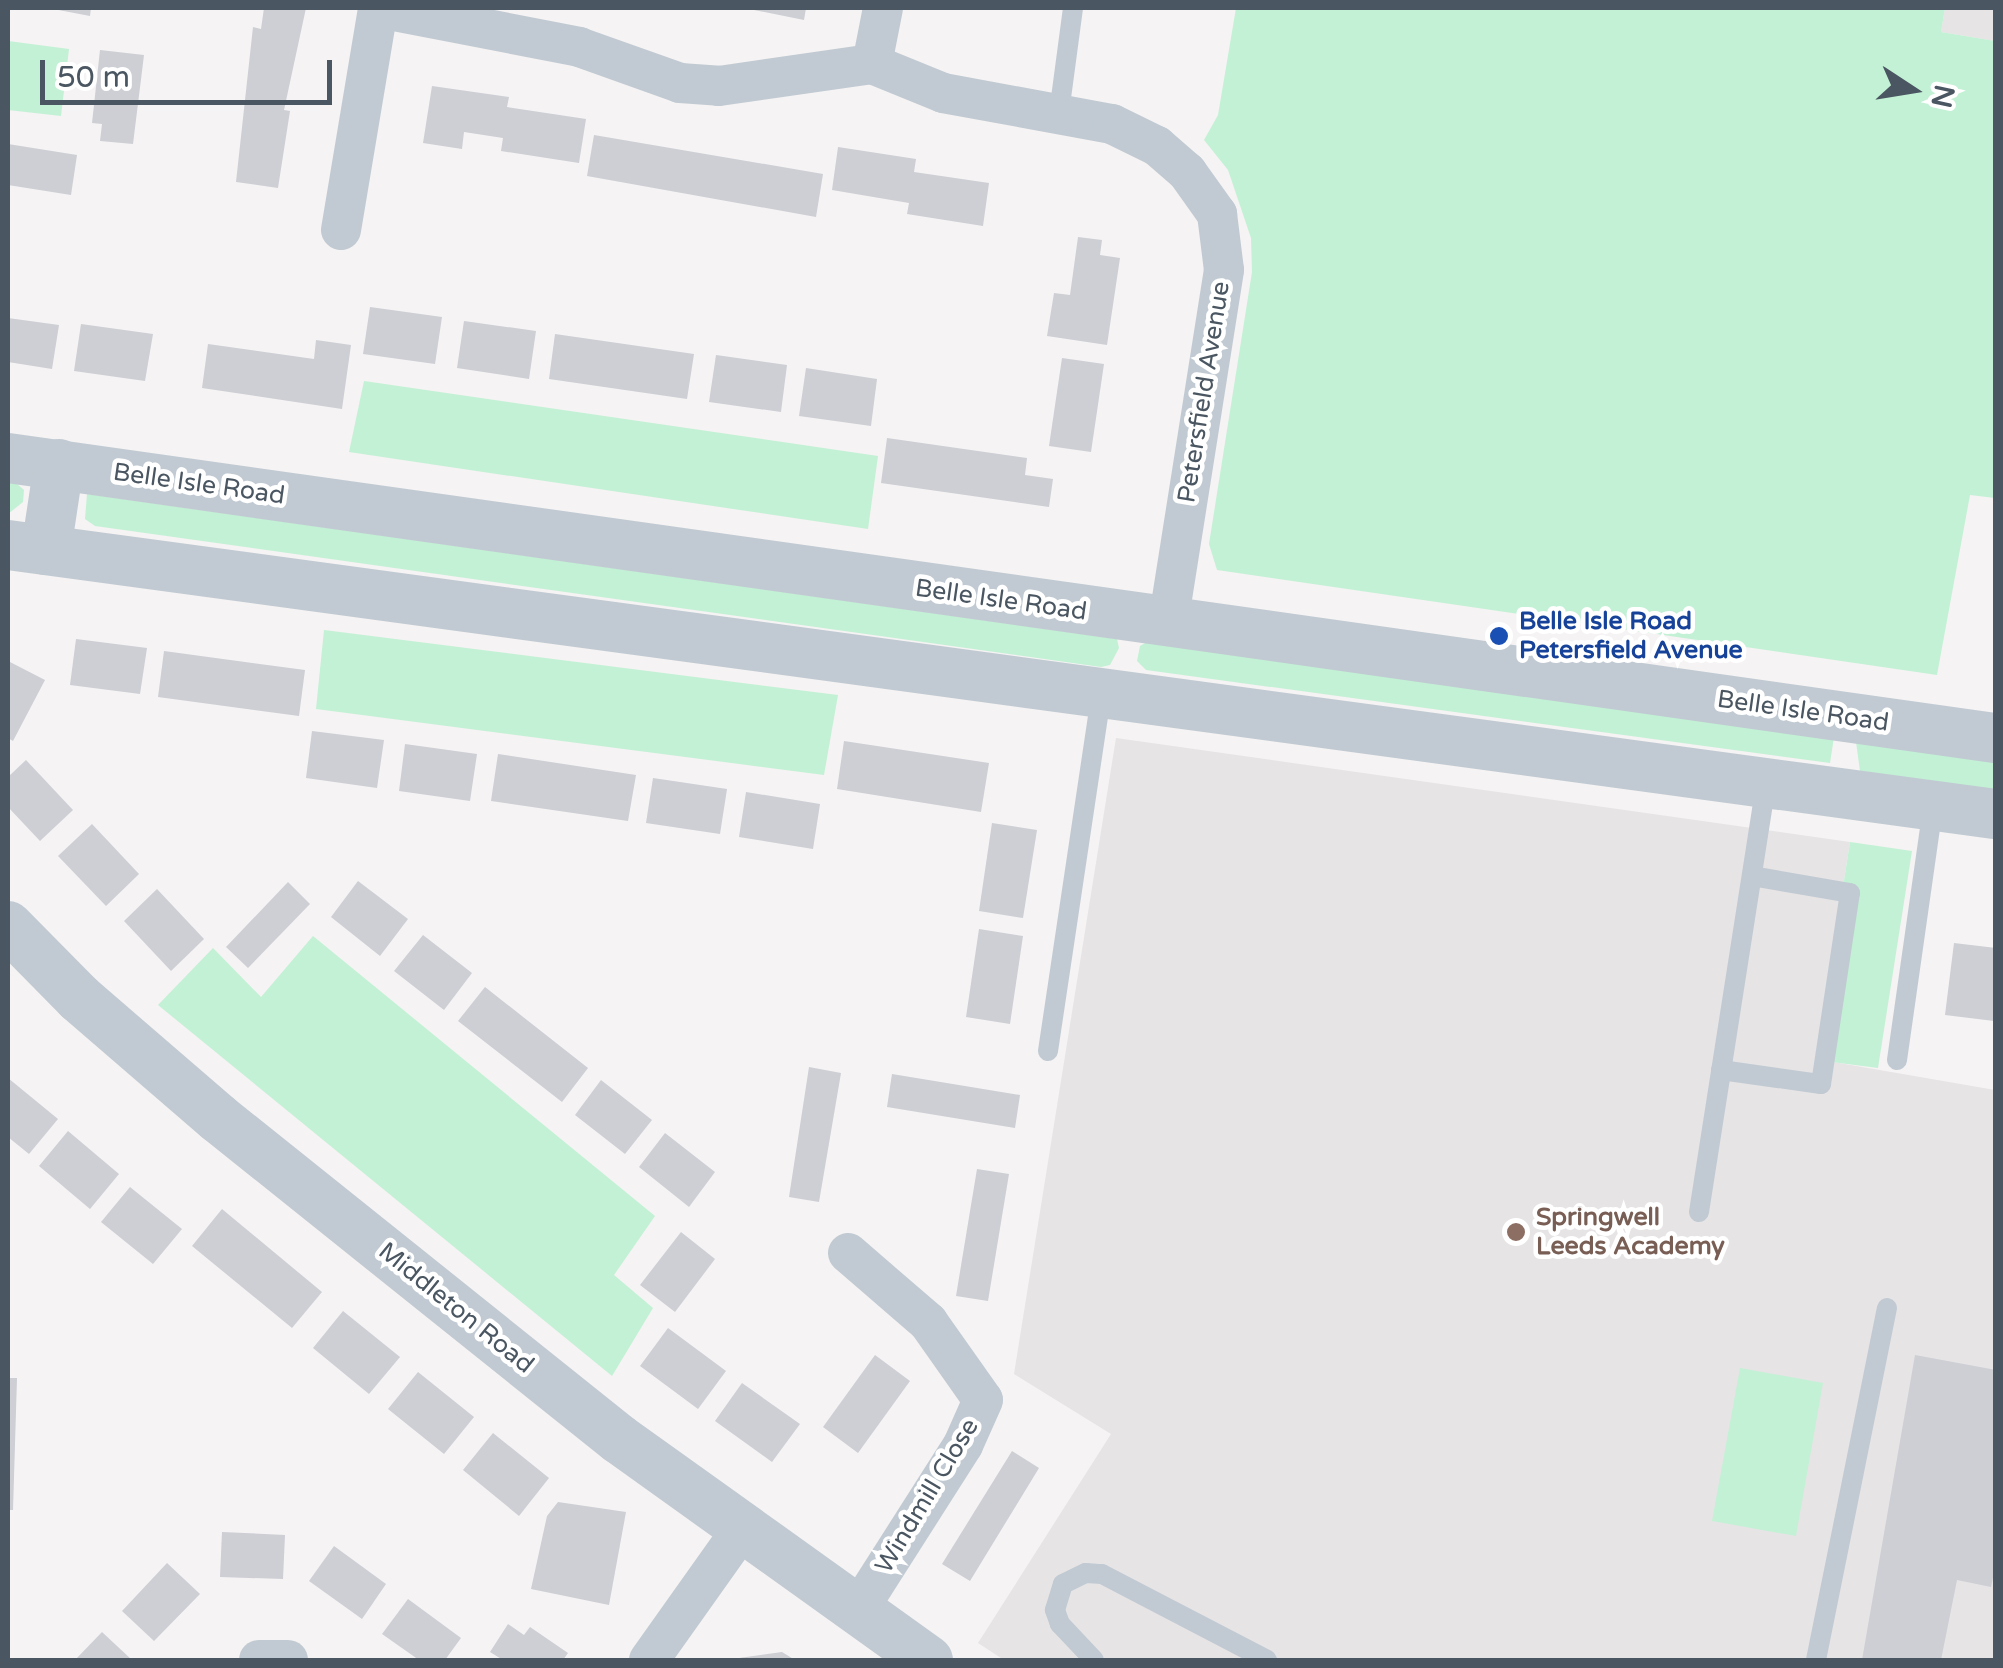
<!DOCTYPE html>
<html>
<head>
<meta charset="utf-8">
<style>
	body { margin:0 }
	#map { position:relative; width:2003px; height:1668px; overflow:hidden; background:#f5f3f3; font-family:"Varela Round",sans-serif }
	div>[style] { position:absolute }
	.education>* { inset:0; background:#e6e4e5 }
	.green>* { inset:0; background:#c3f1d5 }
	.building>* { inset:0; background:#cdcfd5 }
	.service>* { height:20px; margin:-10px; padding:0 10px; transform-origin:10px; border-radius:10px; background:#c1cad2 }
	.minor>* { height:40px; margin:-20px; padding:0 20px; transform-origin:20px; border-radius:20px; background:#c1cad2 }
	.tertiary>* { height:50px; margin:-25px; padding:0 25px; transform-origin:25px; border-radius:25px; background:#c1cad2 }
	.dots>* { width:28px; height:28px; translate:-50% -50%; box-sizing:border-box; border:5px solid #fff; border-radius:50% }
	span { translate:-50% -50%; white-space:nowrap; text-align:center; line-height:1.15; -webkit-text-stroke:9px #fff; paint-order:stroke }
	.street-label { font-size:25px; color:#4a5661 }
	.transit-label { font-size:25px; color:#164399; font-weight:700 }
	.left { translate:0 -50%; text-align:left }
	.education-label { font-size:25px; color:#785e54; font-weight:700 }
	.frame { position:absolute; inset:0; border:10px solid #4a5661; pointer-events:none }
	.north { position:absolute; left:1863px; top:40px; width:100px; height:100px; -webkit-text-stroke:8px #fff; paint-order:stroke; rotate:102deg; font-size:28px; font-weight:700; line-height:40px; text-align:center; color:#4a5661 }
	.north::after { content:''; display:block; margin:auto; width:35px; height:45px; background:#4a5661; clip-path:polygon(50% 0,100% 100%,50% 72%,0 100%) }
	.scale { position:absolute; left:40px; top:60px; width:292px; height:45px; box-sizing:border-box; border:5px solid #4a5661; border-top:0; padding-left:12px; font-size:30px; line-height:35px; white-space:nowrap; color:#4a5661; -webkit-text-stroke:8px #fff; paint-order:stroke }
</style>
</head>
<body>
<div id="map">
	<div class="education">
		<i style="clip-path:polygon(1945px 8px,1995px 8px,1995px 41px,1941px 32px)"></i>
		<i style="clip-path:polygon(1116px 738px,1850px 842px,1816px 1059px,1995px 1090px,1995px 1660px,1004px 1660px,978px 1643px,1111px 1434px,1014px 1374px)"></i>
	</div>
	<div class="green">
		<i style="clip-path:polygon(1236px 8px,1945px 8px,1941px 32px,1995px 41px,1995px 498px,1970px 495px,1937px 675px,1217px 570px,1209px 544px,1252px 272px,1251px 238px,1228px 170px,1204px 140px,1218px 115px)"></i>
		<i style="clip-path:polygon(8px 41px,69px 49px,61px 116px,8px 110px)"></i>
		<i style="clip-path:polygon(364px 381px,878px 456px,868px 529px,349px 452px)"></i>
		<i style="clip-path:polygon(8px 476px,24px 490px,23px 502px,8px 514px)"></i>
		<i style="clip-path:polygon(87px 494px,1117px 639px,1119px 648px,1110px 665px,1101px 667px,95px 526px,85px 519px)"></i>
		<i style="clip-path:polygon(324px 630px,838px 695px,824px 775px,316px 709px)"></i>
		<i style="clip-path:polygon(1152px 639px,1834px 737px,1830px 763px,1146px 670px,1137px 661px,1140px 646px)"></i>
		<i style="clip-path:polygon(1856px 742px,1995px 753px,1995px 790px,1860px 771px)"></i>
		<i style="clip-path:polygon(1850px 842px,1912px 851px,1878px 1068px,1816px 1060px)"></i>
		<i style="clip-path:polygon(313px 936px,655px 1216px,614px 1275px,653px 1308px,612px 1376px,158px 1005px,213px 948px,261px 997px)"></i>
		<i style="clip-path:polygon(1740px 1368px,1823px 1383px,1796px 1536px,1712px 1521px)"></i>
	</div>
	<div class="building">
		<i style="clip-path:polygon(48px 8px,91px 8px,90px 16px)"></i>
		<i style="clip-path:polygon(264px 8px,306px 8px,284px 110px,290px 111px,278px 188px,236px 182px,253px 27px,261px 29px)"></i>
		<i style="clip-path:polygon(744px 8px,806px 8px,804px 20px)"></i>
		<i style="clip-path:polygon(100px 50px,144px 55px,133px 144px,100px 141px,102px 124px,92px 123px)"></i>
		<i style="clip-path:polygon(432px 86px,509px 97px,507px 107px,586px 119px,579px 163px,501px 151px,503px 138px,464px 132px,462px 149px,423px 143px)"></i>
		<i style="clip-path:polygon(594px 135px,823px 174px,816px 217px,587px 176px)"></i>
		<i style="clip-path:polygon(8px 144px,77px 155px,71px 195px,8px 185px)"></i>
		<i style="clip-path:polygon(838px 147px,916px 159px,914px 172px,989px 183px,983px 226px,907px 214px,909px 203px,832px 190px)"></i>
		<i style="clip-path:polygon(1078px 237px,1102px 240px,1100px 255px,1120px 258px,1107px 345px,1047px 336px,1054px 293px,1070px 295px)"></i>
		<i style="clip-path:polygon(370px 307px,442px 317px,435px 364px,363px 354px)"></i>
		<i style="clip-path:polygon(8px 318px,59px 325px,52px 369px,8px 362px)"></i>
		<i style="clip-path:polygon(464px 321px,536px 331px,529px 379px,457px 368px)"></i>
		<i style="clip-path:polygon(81px 324px,153px 334px,145px 381px,74px 371px)"></i>
		<i style="clip-path:polygon(555px 334px,694px 354px,687px 399px,549px 379px)"></i>
		<i style="clip-path:polygon(316px 340px,351px 345px,342px 409px,202px 388px,208px 344px,314px 359px)"></i>
		<i style="clip-path:polygon(716px 355px,787px 365px,781px 412px,709px 402px)"></i>
		<i style="clip-path:polygon(1062px 358px,1104px 364px,1091px 452px,1049px 446px)"></i>
		<i style="clip-path:polygon(806px 368px,877px 379px,871px 426px,799px 416px)"></i>
		<i style="clip-path:polygon(887px 438px,1027px 458px,1025px 475px,1053px 479px,1049px 507px,881px 483px)"></i>
		<i style="clip-path:polygon(76px 639px,147px 648px,140px 694px,70px 685px)"></i>
		<i style="clip-path:polygon(164px 651px,305px 670px,299px 716px,158px 697px)"></i>
		<i style="clip-path:polygon(8px 661px,45px 680px,13px 741px,8px 738px)"></i>
		<i style="clip-path:polygon(312px 731px,384px 740px,377px 788px,306px 778px)"></i>
		<i style="clip-path:polygon(844px 741px,989px 763px,981px 812px,837px 789px)"></i>
		<i style="clip-path:polygon(405px 744px,477px 754px,470px 801px,399px 791px)"></i>
		<i style="clip-path:polygon(498px 754px,636px 775px,628px 821px,491px 801px)"></i>
		<i style="clip-path:polygon(26px 760px,73px 810px,40px 841px,8px 807px,8px 777px)"></i>
		<i style="clip-path:polygon(653px 778px,727px 789px,720px 834px,646px 823px)"></i>
		<i style="clip-path:polygon(746px 792px,820px 804px,813px 849px,739px 837px)"></i>
		<i style="clip-path:polygon(992px 823px,1037px 830px,1023px 918px,979px 911px)"></i>
		<i style="clip-path:polygon(92px 824px,139px 874px,106px 906px,58px 856px)"></i>
		<i style="clip-path:polygon(358px 881px,408px 919px,380px 956px,331px 917px)"></i>
		<i style="clip-path:polygon(288px 882px,310px 904px,248px 968px,226px 947px)"></i>
		<i style="clip-path:polygon(157px 889px,204px 939px,171px 971px,124px 921px)"></i>
		<i style="clip-path:polygon(979px 929px,1023px 936px,1010px 1024px,966px 1017px)"></i>
		<i style="clip-path:polygon(423px 935px,472px 973px,444px 1010px,394px 971px)"></i>
		<i style="clip-path:polygon(1954px 943px,1996px 948px,1994px 1021px,1945px 1015px)"></i>
		<i style="clip-path:polygon(485px 987px,588px 1068px,562px 1102px,458px 1021px)"></i>
		<i style="clip-path:polygon(809px 1067px,841px 1073px,819px 1202px,789px 1197px)"></i>
		<i style="clip-path:polygon(892px 1074px,1020px 1095px,1015px 1128px,887px 1107px)"></i>
		<i style="clip-path:polygon(8px 1078px,58px 1119px,29px 1154px,8px 1137px)"></i>
		<i style="clip-path:polygon(601px 1080px,652px 1120px,625px 1154px,575px 1115px)"></i>
		<i style="clip-path:polygon(68px 1131px,119px 1174px,90px 1209px,39px 1166px)"></i>
		<i style="clip-path:polygon(665px 1133px,715px 1172px,689px 1207px,639px 1167px)"></i>
		<i style="clip-path:polygon(977px 1169px,1009px 1174px,988px 1301px,956px 1296px)"></i>
		<i style="clip-path:polygon(130px 1187px,182px 1229px,153px 1264px,101px 1222px)"></i>
		<i style="clip-path:polygon(222px 1209px,322px 1292px,292px 1328px,192px 1246px)"></i>
		<i style="clip-path:polygon(681px 1232px,715px 1259px,675px 1312px,640px 1285px)"></i>
		<i style="clip-path:polygon(343px 1311px,400px 1357px,369px 1394px,313px 1348px)"></i>
		<i style="clip-path:polygon(668px 1328px,726px 1371px,698px 1409px,640px 1366px)"></i>
		<i style="clip-path:polygon(875px 1355px,910px 1381px,858px 1453px,823px 1427px)"></i>
		<i style="clip-path:polygon(1915px 1355px,1996px 1370px,1996px 1563px,1991px 1587px,1957px 1580px,1941px 1660px,1862px 1660px)"></i>
		<i style="clip-path:polygon(418px 1372px,474px 1417px,444px 1454px,388px 1409px)"></i>
		<i style="clip-path:polygon(8px 1378px,17px 1378px,13px 1510px,8px 1510px)"></i>
		<i style="clip-path:polygon(742px 1383px,800px 1424px,772px 1462px,715px 1421px)"></i>
		<i style="clip-path:polygon(493px 1433px,549px 1478px,519px 1516px,463px 1470px)"></i>
		<i style="clip-path:polygon(1012px 1451px,1039px 1468px,970px 1581px,942px 1564px)"></i>
		<i style="clip-path:polygon(558px 1502px,626px 1512px,609px 1605px,531px 1589px,547px 1516px)"></i>
		<i style="clip-path:polygon(222px 1532px,285px 1535px,283px 1579px,220px 1577px)"></i>
		<i style="clip-path:polygon(334px 1546px,386px 1584px,362px 1619px,309px 1581px)"></i>
		<i style="clip-path:polygon(167px 1563px,200px 1594px,154px 1641px,122px 1611px)"></i>
		<i style="clip-path:polygon(408px 1599px,461px 1638px,445px 1660px,419px 1660px,382px 1634px)"></i>
		<i style="clip-path:polygon(508px 1624px,524px 1635px,530px 1627px,568px 1653px,563px 1660px,503px 1660px,490px 1652px)"></i>
		<i style="clip-path:polygon(102px 1632px,132px 1660px,75px 1660px)"></i>
		<i style="clip-path:polygon(782px 1652px,795px 1660px,740px 1660px,739px 1658px)"></i>
	</div>
	<div class="service">
		<i style="left:1059px;top:113px;width:106px;rotate:-82.4deg"></i>
		<i style="left:1048px;top:1051px;width:360px;rotate:-81.5deg"></i>
		<i style="left:1897px;top:1060px;width:257px;rotate:-81.9deg"></i>
		<i style="left:1721px;top:1070px;width:101px;rotate:8deg"></i>
		<i style="left:1821px;top:1084px;width:193px;rotate:-81.4deg"></i>
		<i style="left:1850px;top:893px;width:99px;rotate:-170.2deg"></i>
		<i style="left:1699px;top:1212px;width:433px;rotate:-81.1deg"></i>
		<i style="left:1094px;top:1660px;width:50px;rotate:-133.4deg"></i>
		<i style="left:1060px;top:1624px;width:15px;rotate:-110deg"></i>
		<i style="left:1055px;top:1610px;width:27px;rotate:-73deg"></i>
		<i style="left:1063px;top:1584px;width:25px;rotate:-26deg"></i>
		<i style="left:1086px;top:1573px;width:16px;rotate:4deg"></i>
		<i style="left:1102px;top:1574px;width:186px;rotate:27.5deg"></i>
		<i style="left:1816px;top:1660px;width:359px;rotate:-78.6deg"></i>
	</div>
	<div class="minor">
		<i style="left:379px;top:8px;width:204px;rotate:11deg"></i>
		<i style="left:579px;top:47px;width:107px;rotate:19.6deg"></i>
		<i style="left:680px;top:83px;width:39px;rotate:4deg"></i>
		<i style="left:719px;top:86px;width:155px;rotate:-8.2deg"></i>
		<i style="left:872px;top:64px;width:77px;rotate:22.2deg"></i>
		<i style="left:943px;top:93px;width:172px;rotate:10.4deg"></i>
		<i style="left:1112px;top:124px;width:50px;rotate:26.1deg"></i>
		<i style="left:1157px;top:146px;width:40px;rotate:41deg"></i>
		<i style="left:1187px;top:172px;width:52px;rotate:54.5deg"></i>
		<i style="left:1217px;top:214px;width:56px;rotate:82.9deg"></i>
		<i style="left:1224px;top:270px;width:358px;rotate:99deg"></i>
		<i style="left:872px;top:64px;width:57px;rotate:-78.9deg"></i>
		<i style="left:341px;top:230px;width:225px;rotate:-80.5deg"></i>
		<i style="left:848px;top:1253px;width:106px;rotate:40.8deg"></i>
		<i style="left:928px;top:1322px;width:95px;rotate:54.8deg"></i>
		<i style="left:983px;top:1400px;width:49px;rotate:114deg"></i>
		<i style="left:963px;top:1445px;width:196px;rotate:122.5deg"></i>
		<i style="left:259px;top:1660px;width:29px"></i>
		<i style="left:649px;top:1660px;width:157px;rotate:-54.6deg"></i>
	</div>
	<div class="tertiary">
		<i style="left:8px;top:458px;width:2008px;rotate:8.02deg"></i>
		<i style="left:8px;top:545px;width:2006px;rotate:7.71deg"></i>
		<i style="left:46px;top:550px;width:87px;rotate:-81.4deg"></i>
		<i style="left:8px;top:926px;width:101px;rotate:45.4deg"></i>
		<i style="left:79px;top:998px;width:184px;rotate:40.8deg"></i>
		<i style="left:218px;top:1118px;width:514px;rotate:38.68deg"></i>
		<i style="left:619px;top:1439px;width:380px;rotate:35.6deg"></i>
	</div>
	<div class="dots">
		<i style="left:1499px;top:636px;background:#1a4fb4"></i>
		<i style="left:1516px;top:1232px;background:#8d6e63"></i>
	</div>
	<div class="street-label">
		<span style="left:1204px;top:392px;rotate:-81deg">Petersfield Avenue</span>
		<span style="left:199px;top:484px;rotate:8deg">Belle Isle Road</span>
		<span style="left:1001px;top:600px;rotate:8deg">Belle Isle Road</span>
		<span style="left:1803px;top:711px;rotate:8deg">Belle Isle Road</span>
		<span style="left:456px;top:1308px;rotate:39deg">Middleton Road</span>
		<span style="left:927px;top:1496px;rotate:-59deg">Windmill Close</span>
	</div>
	<div class="transit-label">
		<span class="left" style="left:1519px;top:636px">Belle Isle Road<br>Petersfield Avenue</span>
	</div>
	<div class="education-label">
		<span class="left" style="left:1536px;top:1232px">Springwell<br>Leeds Academy</span>
	</div>
	<div class="frame"></div>
	<div class="north">N</div>
	<div class="scale">50 m</div>
</div>
</body>
</html>
